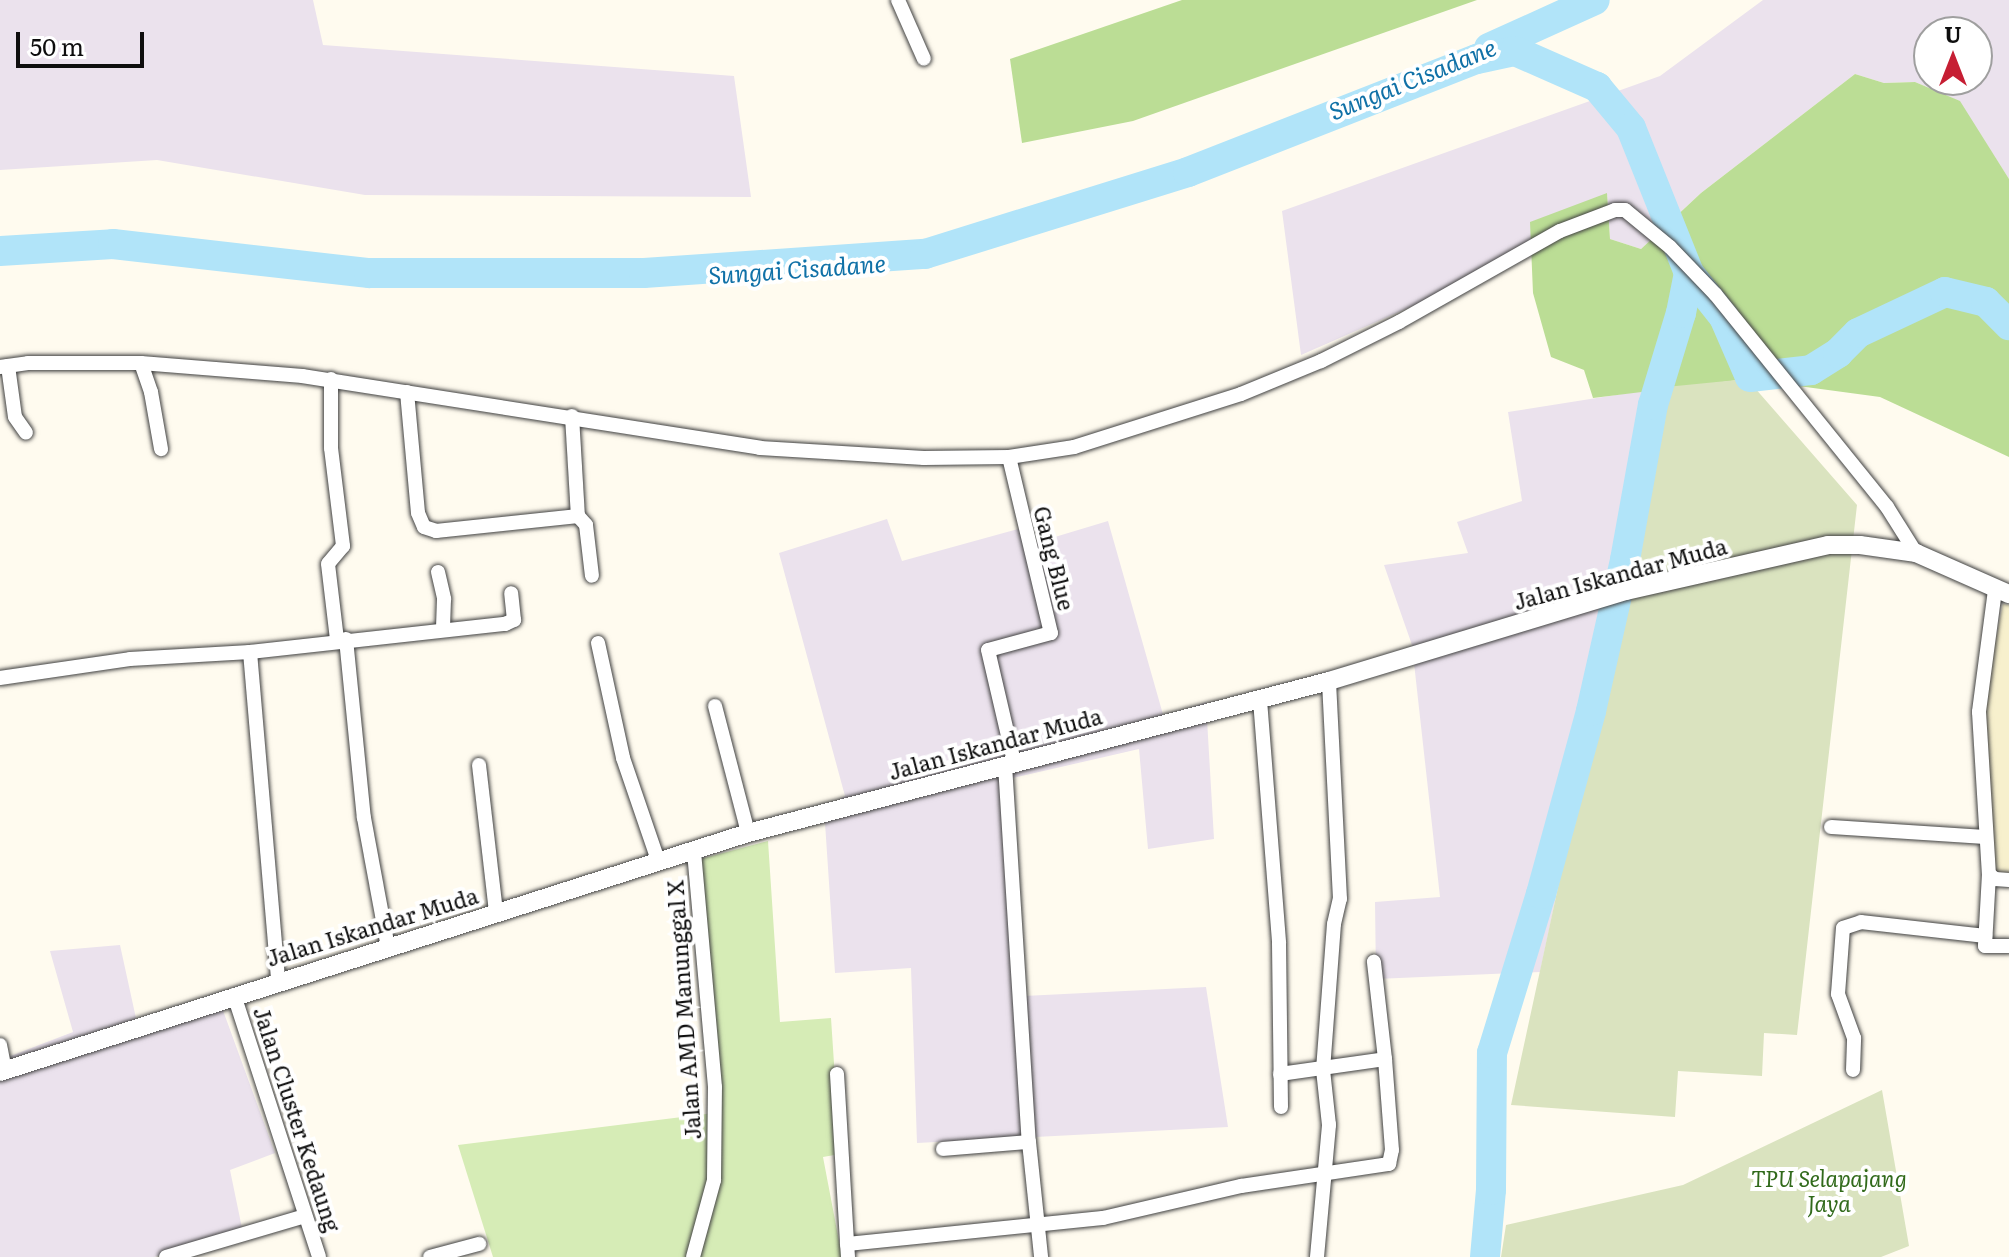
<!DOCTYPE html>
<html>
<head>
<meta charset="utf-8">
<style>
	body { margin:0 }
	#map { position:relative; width:2009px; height:1257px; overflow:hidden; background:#fffbef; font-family:Literata,serif }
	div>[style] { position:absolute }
	.industrial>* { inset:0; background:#ebe2ed }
	.farmland>* { inset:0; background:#f7f0cd }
	.green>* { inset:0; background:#d6ecb6 }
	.forest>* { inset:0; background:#bbdd95 }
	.cemetery>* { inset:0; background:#dae3bf }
	.river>* { height:30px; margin:-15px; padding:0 15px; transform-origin:15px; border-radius:15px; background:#b1e4f9 }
	.roads { filter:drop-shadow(0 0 2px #414141) drop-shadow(0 0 2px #414141) }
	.minor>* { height:14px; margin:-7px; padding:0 7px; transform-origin:7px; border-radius:7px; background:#fff }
	.tertiary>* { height:18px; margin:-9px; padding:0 9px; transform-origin:9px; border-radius:9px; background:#fff }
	span { translate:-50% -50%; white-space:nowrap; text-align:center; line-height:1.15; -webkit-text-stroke:8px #fff; paint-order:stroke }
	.street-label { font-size:22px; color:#0e0e0e }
	.park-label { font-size:22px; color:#316a1b; font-style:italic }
	.water-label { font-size:24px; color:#1071a7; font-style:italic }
	.north { position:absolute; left:1913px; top:16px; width:80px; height:80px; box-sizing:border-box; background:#fff; border:2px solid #9f9f9f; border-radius:50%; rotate:0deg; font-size:22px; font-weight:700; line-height:32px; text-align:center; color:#0e0e0e }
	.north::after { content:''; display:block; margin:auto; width:28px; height:36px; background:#c61e33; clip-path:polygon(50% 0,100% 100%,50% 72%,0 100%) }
	.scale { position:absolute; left:16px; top:32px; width:128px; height:36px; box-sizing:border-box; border:4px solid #0e0e0e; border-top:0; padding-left:10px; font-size:24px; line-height:28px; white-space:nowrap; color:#0e0e0e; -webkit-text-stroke:6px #fff; paint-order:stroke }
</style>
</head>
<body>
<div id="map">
	<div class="industrial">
		<i style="clip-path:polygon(0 0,313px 0,323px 45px,734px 76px,751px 197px,365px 195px,157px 160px,0 170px)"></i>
		<i style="clip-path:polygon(evenodd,1763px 0,2009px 0,2009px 179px,1959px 101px,1915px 82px,1884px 83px,1855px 74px,1701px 193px,1641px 249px,1610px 239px,1607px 194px,1531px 254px,1301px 355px,1282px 211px,1660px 76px,1763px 0,1929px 32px,1977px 32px,1977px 80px,1929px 80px,1929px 32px)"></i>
		<i style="clip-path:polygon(1666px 387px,1540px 972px,1376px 979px,1375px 902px,1440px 897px,1412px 645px,1384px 565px,1468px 553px,1457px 522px,1522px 501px,1508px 412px)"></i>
		<i style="clip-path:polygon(887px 519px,902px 561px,1022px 528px,1025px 546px,1108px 521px,1164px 718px,1206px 702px,1214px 839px,1148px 849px,1139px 749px,1013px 778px,1024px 996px,1206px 987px,1228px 1127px,917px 1143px,911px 968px,835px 973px,824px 808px,845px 796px,779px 553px)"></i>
		<i style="clip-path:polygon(120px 945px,139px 1032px,221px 1005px,275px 1153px,230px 1170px,243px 1233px,154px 1257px,0 1257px,0 1060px,73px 1032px,50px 951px)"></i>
	</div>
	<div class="farmland">
		<i style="clip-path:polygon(2003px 604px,2009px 605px,2009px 876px,1991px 878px,1979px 722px)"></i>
	</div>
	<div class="green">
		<i style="clip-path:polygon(768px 841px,780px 1022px,831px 1018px,840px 1154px,823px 1157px,842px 1257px,493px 1257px,458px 1145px,714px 1113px,693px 861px)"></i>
	</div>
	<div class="forest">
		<i style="clip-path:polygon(1182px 0,1477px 0,1133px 121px,1022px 143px,1010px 59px)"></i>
		<i style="clip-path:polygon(1855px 74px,1884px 83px,1915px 82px,1960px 101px,2009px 179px,2009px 457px,1880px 397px,1747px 379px,1593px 398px,1584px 370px,1551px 357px,1533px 293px,1530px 222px,1607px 193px,1610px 239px,1641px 249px,1701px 193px)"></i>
	</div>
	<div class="cemetery">
		<i style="clip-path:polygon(1747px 379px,1857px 505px,1797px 1035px,1764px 1033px,1762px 1076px,1678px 1071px,1675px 1117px,1511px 1105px,1666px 387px)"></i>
		<i style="clip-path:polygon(1882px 1090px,1909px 1246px,1881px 1257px,1501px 1257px,1506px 1225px,1683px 1185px)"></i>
	</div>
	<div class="river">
		<i style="left:1489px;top:48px;width:116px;rotate:-24.4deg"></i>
		<i style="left:0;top:251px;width:113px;rotate:-3.5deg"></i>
		<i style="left:113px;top:244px;width:258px;rotate:6.5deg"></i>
		<i style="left:369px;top:273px;width:275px"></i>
		<i style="left:644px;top:273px;width:282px;rotate:-3.9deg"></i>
		<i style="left:925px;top:254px;width:275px;rotate:-17.3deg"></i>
		<i style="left:1188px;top:172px;width:310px;rotate:-21.4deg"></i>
		<i style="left:1477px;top:59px;width:39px;rotate:-12deg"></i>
		<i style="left:1515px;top:51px;width:90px;rotate:23.7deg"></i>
		<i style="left:1597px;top:87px;width:53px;rotate:50.3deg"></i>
		<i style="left:1631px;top:128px;width:156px;rotate:68.2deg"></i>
		<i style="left:1689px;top:273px;width:56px;rotate:51.5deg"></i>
		<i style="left:1724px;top:317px;width:65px;rotate:66.6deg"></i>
		<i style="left:1750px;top:377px;width:61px;rotate:-6.5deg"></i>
		<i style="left:1811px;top:370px;width:32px;rotate:-32deg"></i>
		<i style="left:1838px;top:353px;width:28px;rotate:-45deg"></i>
		<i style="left:1858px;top:333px;width:96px;rotate:-25.2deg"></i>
		<i style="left:1945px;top:292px;width:42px;rotate:13.7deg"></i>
		<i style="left:1986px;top:302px;width:33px;rotate:45deg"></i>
		<i style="left:1485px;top:1257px;width:67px;rotate:-84.9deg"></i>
		<i style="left:1491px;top:1190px;width:137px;rotate:-89.6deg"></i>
		<i style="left:1492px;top:1053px;width:166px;rotate:-72.9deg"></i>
		<i style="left:1541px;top:894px;width:190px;rotate:-74.7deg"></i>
		<i style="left:1591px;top:711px;width:155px;rotate:-77.3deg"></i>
		<i style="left:1625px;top:560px;width:158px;rotate:-79.8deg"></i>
		<i style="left:1653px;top:405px;width:96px;rotate:-73.1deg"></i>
		<i style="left:1681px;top:313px;width:41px;rotate:-78.7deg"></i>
	</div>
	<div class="roads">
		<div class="minor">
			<i style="left:898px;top:0;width:64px;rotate:66.2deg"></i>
			<i style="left:141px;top:363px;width:31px;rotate:71deg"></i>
			<i style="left:151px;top:392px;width:58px;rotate:80deg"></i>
			<i style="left:8px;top:366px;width:51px;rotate:82.2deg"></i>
			<i style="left:15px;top:417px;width:19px;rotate:55deg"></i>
			<i style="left:0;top:367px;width:28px;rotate:-8deg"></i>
			<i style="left:28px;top:363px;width:113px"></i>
			<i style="left:141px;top:363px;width:162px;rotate:4.6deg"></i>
			<i style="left:302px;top:376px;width:464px;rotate:8.9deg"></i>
			<i style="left:760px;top:448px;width:164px;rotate:3.5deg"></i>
			<i style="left:924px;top:458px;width:85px;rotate:-0.7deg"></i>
			<i style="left:1009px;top:457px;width:66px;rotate:-8.7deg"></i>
			<i style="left:1074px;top:447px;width:175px;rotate:-17.6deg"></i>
			<i style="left:1241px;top:394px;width:87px;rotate:-22.4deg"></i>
			<i style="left:1321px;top:361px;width:87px;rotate:-26.6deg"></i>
			<i style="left:1399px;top:322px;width:185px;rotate:-29.5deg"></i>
			<i style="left:1560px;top:231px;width:59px;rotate:-20.9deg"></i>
			<i style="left:1615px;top:210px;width:10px"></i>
			<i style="left:1625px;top:210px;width:58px;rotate:39.4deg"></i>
			<i style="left:1670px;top:247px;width:66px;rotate:46.2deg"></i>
			<i style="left:1716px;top:295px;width:272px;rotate:51.1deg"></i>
			<i style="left:1887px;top:507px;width:54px;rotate:57.8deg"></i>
			<i style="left:331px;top:379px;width:69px;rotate:90deg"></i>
			<i style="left:331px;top:448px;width:99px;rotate:83deg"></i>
			<i style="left:343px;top:546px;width:23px;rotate:130deg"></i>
			<i style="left:328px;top:564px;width:77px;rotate:83.2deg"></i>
			<i style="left:407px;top:392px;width:121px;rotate:84.8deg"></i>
			<i style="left:418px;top:513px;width:15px;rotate:67deg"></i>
			<i style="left:424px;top:527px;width:13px;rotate:18deg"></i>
			<i style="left:436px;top:531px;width:143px;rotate:-6deg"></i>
			<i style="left:578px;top:516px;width:12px;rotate:48deg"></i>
			<i style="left:586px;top:525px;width:51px;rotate:83.3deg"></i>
			<i style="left:572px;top:416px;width:100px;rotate:86.6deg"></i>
			<i style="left:1009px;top:457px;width:181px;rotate:76.6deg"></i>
			<i style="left:1051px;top:633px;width:65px;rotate:164.9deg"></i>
			<i style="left:988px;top:650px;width:115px;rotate:76.9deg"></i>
			<i style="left:438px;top:572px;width:28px;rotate:77deg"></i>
			<i style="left:444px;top:599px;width:30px;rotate:92deg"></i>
			<i style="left:1995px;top:590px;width:123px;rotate:97.5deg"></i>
			<i style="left:1979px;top:712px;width:162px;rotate:86.5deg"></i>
			<i style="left:1989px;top:874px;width:8px;rotate:40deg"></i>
			<i style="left:1995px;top:879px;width:14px;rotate:4deg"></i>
			<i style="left:346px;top:639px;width:180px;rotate:84.3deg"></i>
			<i style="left:364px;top:818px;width:131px;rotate:79.5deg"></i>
			<i style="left:598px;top:643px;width:118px;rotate:77.7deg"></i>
			<i style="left:623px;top:758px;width:108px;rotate:71.1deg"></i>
			<i style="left:250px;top:652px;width:329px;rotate:85.1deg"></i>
			<i style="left:0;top:678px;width:131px;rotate:-8.3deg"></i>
			<i style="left:130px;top:659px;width:120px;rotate:-3.3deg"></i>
			<i style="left:250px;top:652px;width:257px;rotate:-6.3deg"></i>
			<i style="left:505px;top:624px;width:10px;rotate:-24deg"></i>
			<i style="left:514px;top:620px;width:27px;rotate:-96deg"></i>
			<i style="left:1260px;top:700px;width:244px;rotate:85.5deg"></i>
			<i style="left:1279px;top:943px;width:164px;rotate:89.3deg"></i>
			<i style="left:715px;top:706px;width:131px;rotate:75.4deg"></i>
			<i style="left:479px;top:765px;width:148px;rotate:83.4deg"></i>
			<i style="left:1005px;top:765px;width:378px;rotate:86.4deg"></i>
			<i style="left:1029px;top:1142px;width:116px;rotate:84deg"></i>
			<i style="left:1831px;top:827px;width:155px;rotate:3.7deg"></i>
			<i style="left:1989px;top:874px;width:72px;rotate:93.2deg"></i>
			<i style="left:1985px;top:946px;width:24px"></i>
			<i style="left:234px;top:995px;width:275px;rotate:72deg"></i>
			<i style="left:0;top:1045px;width:25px;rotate:79deg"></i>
			<i style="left:1853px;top:1070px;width:32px;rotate:-88deg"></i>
			<i style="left:1854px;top:1038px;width:47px;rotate:-110deg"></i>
			<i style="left:1838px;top:994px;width:66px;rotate:-85.7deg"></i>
			<i style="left:1843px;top:928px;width:19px;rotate:-18deg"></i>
			<i style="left:1861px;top:922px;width:125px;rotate:6.4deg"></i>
			<i style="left:837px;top:1074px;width:170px;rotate:86.6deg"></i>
			<i style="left:1280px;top:1074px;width:106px;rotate:-8.1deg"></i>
			<i style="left:943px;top:1149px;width:86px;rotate:-4.7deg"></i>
			<i style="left:166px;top:1257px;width:145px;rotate:-16.4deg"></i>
			<i style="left:430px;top:1257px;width:51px;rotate:-14.9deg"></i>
			<i style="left:693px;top:1257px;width:80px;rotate:-74.7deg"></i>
			<i style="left:714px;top:1180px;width:93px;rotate:-89.4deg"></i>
			<i style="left:715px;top:1087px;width:236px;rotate:-95.1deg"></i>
			<i style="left:848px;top:1257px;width:13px;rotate:-94deg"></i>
			<i style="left:847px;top:1244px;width:257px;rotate:-5.8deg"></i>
			<i style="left:1103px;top:1218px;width:142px;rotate:-13.1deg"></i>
			<i style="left:1241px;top:1186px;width:150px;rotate:-8.5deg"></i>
			<i style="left:1389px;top:1164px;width:14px;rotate:-78deg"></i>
			<i style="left:1392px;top:1150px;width:91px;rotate:-94.4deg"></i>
			<i style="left:1385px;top:1059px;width:98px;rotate:-96.5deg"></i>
			<i style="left:1317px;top:1257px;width:133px;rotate:-84.8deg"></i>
			<i style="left:1329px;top:1125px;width:55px;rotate:-96.2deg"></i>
			<i style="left:1323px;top:1070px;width:146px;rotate:-85.7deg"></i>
			<i style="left:1334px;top:924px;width:26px;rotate:-77deg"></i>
			<i style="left:1340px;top:899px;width:218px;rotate:-92.9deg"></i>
		</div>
		<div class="tertiary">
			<i style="left:0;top:1072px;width:785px;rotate:-17.72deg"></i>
			<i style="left:748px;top:833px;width:601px;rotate:-14.66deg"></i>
			<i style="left:1329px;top:681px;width:310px;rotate:-16.9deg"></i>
			<i style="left:1626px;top:591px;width:207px;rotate:-12.8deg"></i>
			<i style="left:1828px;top:545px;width:32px"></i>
			<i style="left:1860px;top:545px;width:57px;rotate:8.1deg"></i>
			<i style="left:1916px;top:553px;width:102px;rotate:23.8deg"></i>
		</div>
	</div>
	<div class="street-label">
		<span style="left:1055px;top:558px;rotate:76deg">Gang Blue</span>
		<span style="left:1620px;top:573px;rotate:-15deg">Jalan Iskandar Muda</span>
		<span style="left:995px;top:743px;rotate:-15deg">Jalan Iskandar Muda</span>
		<span style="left:372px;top:926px;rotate:-17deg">Jalan Iskandar Muda</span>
		<span style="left:683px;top:1010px;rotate:-94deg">Jalan AMD Manunggal X</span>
		<span style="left:298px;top:1119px;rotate:72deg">Jalan Cluster Kedaung</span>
	</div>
	<div class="park-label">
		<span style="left:1829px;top:1190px">TPU Selapajang<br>Jaya</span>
	</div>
	<div class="water-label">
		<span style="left:1412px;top:78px;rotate:-22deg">Sungai Cisadane</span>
		<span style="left:797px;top:268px;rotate:-4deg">Sungai Cisadane</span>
	</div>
	<div class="north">U</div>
	<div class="scale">50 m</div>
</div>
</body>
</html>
